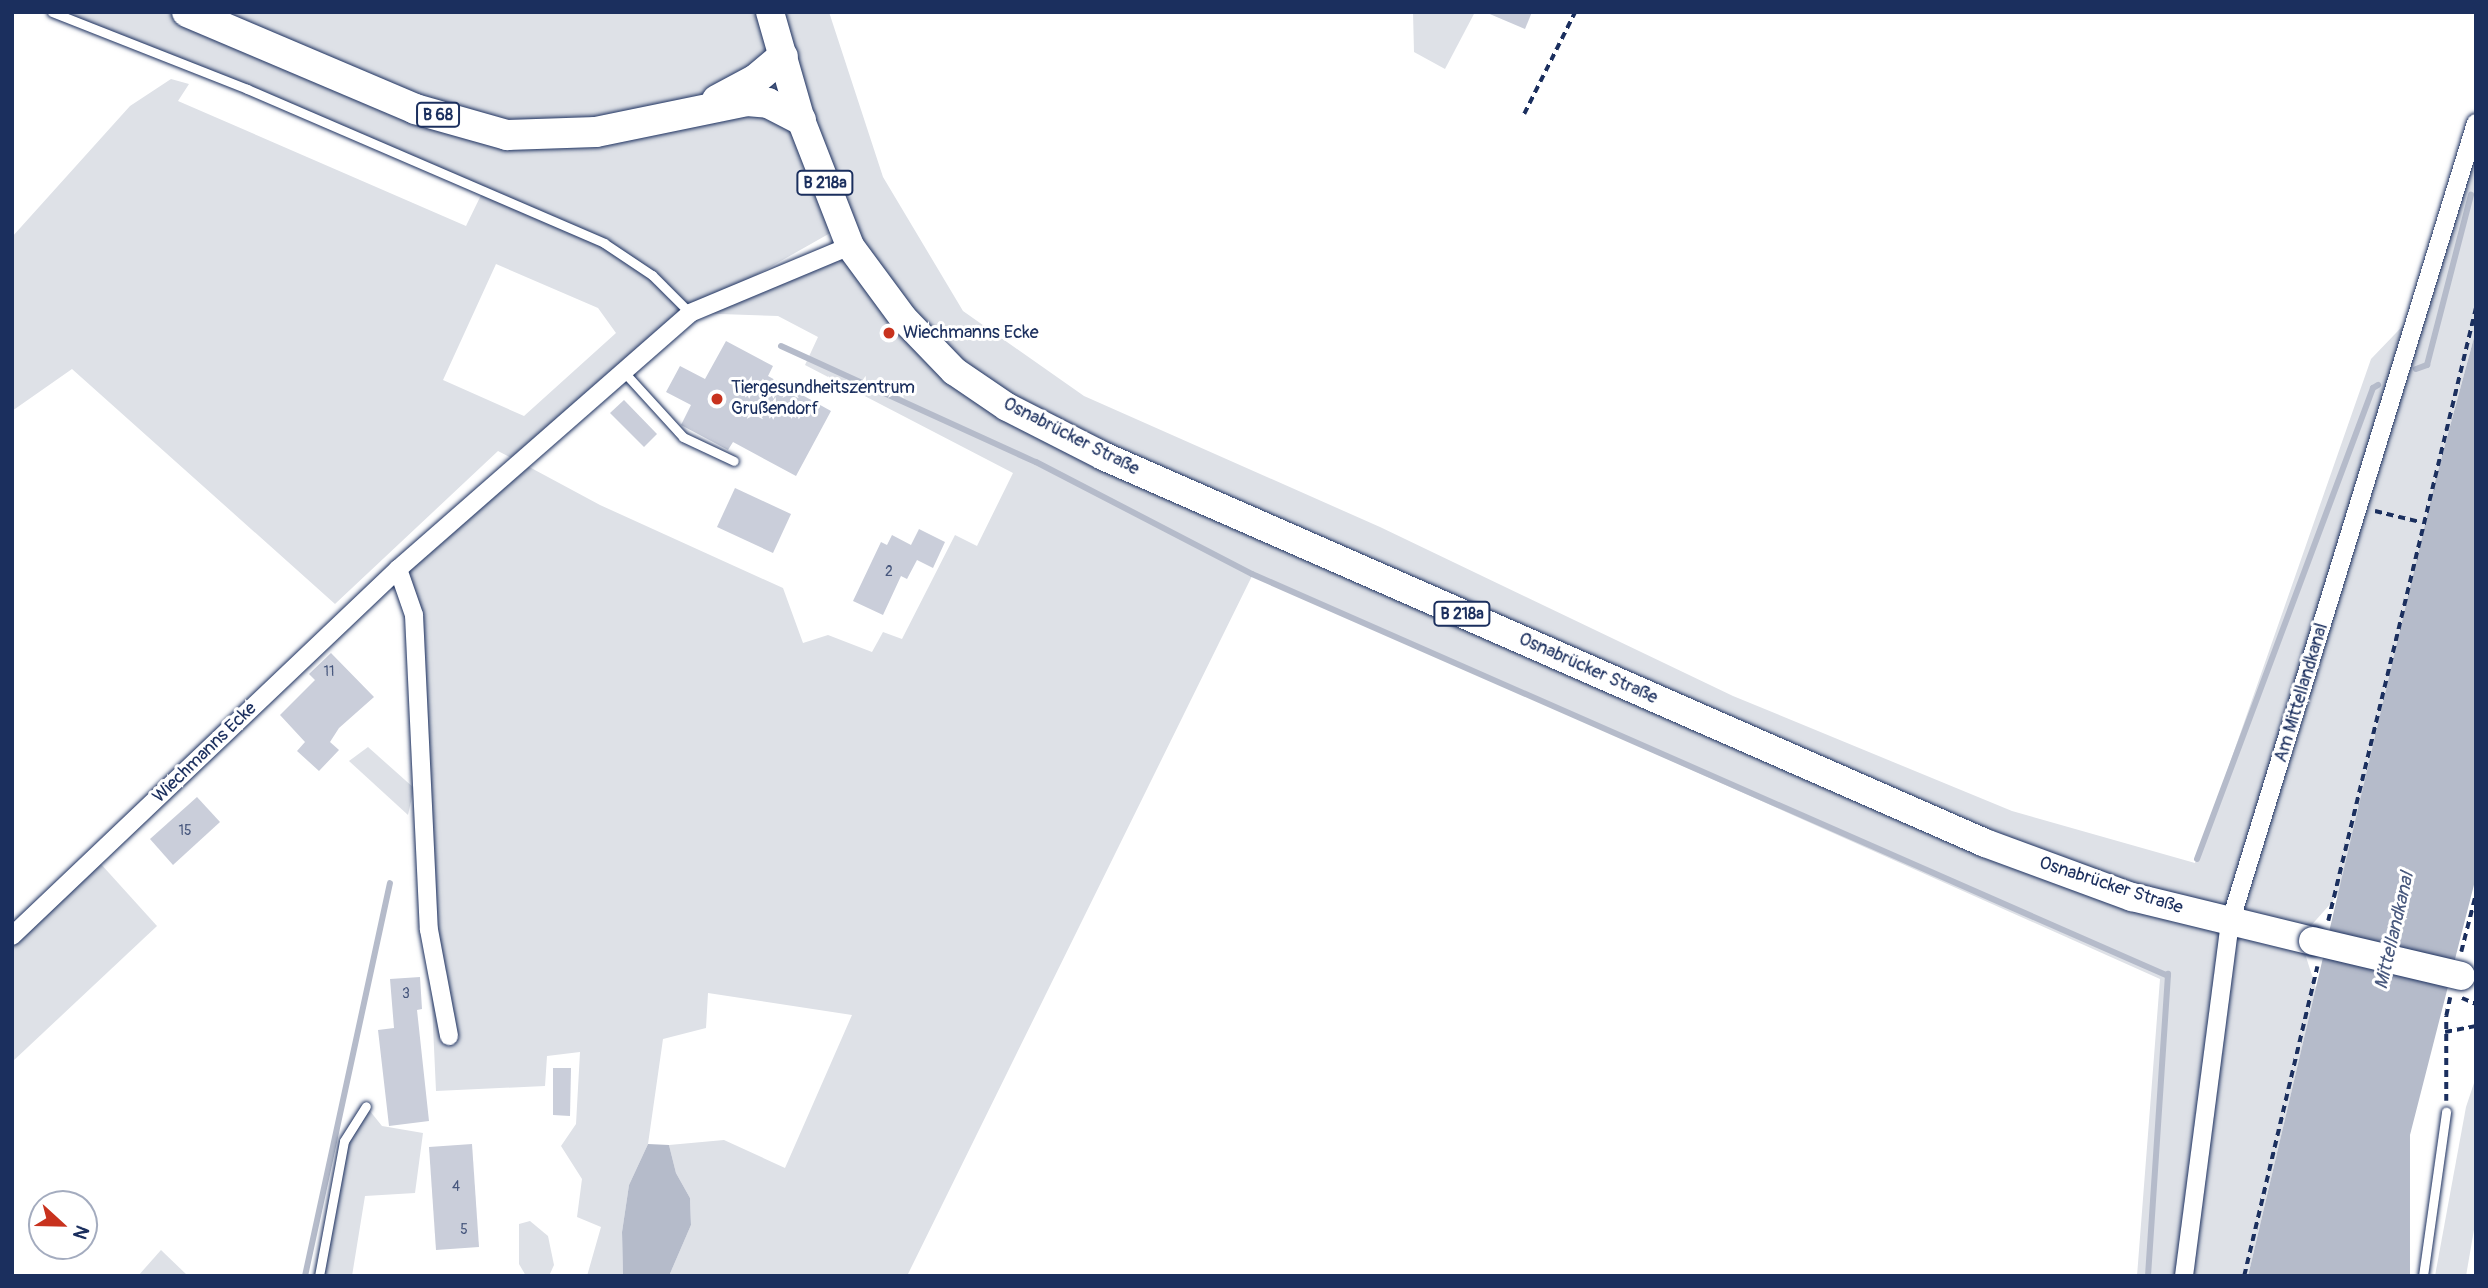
<!DOCTYPE html>
<html>
<head>
<meta charset="utf-8">
<style>
	body { margin:0 }
	#map { position:relative; width:2488px; height:1288px; overflow:hidden; background:#fff; font-family:Pangolin,sans-serif }
	div>[style] { position:absolute }
	.green>* { inset:0; background:#dee1e7 }
	.water>* { inset:0; background:#b5bbca }
	.stream>* { height:6px; margin:-3px; padding:0 3px; transform-origin:3px; border-radius:3px; background:#b5bbca }
	.building>* { inset:0; background:#caceda }
	.path>* { height:3.5px; margin-top:-1.75px; transform-origin:0; background:repeating-linear-gradient(90deg,#1b2f5e 0 7px,transparent 0 12px) }
	.roads { filter:drop-shadow(0 0 2px #1b2f5e) drop-shadow(0 0 2px #1b2f5e) }
	.service>* { height:9px; margin:-4.5px; padding:0 4.5px; transform-origin:4.5px; border-radius:4.5px; background:#fff }
	.minor>* { height:18px; margin:-9px; padding:0 9px; transform-origin:9px; border-radius:9px; background:#fff }
	.primary>* { height:28px; margin:-14px; padding:0 14px; transform-origin:14px; border-radius:14px; background:#fff }
	.trunk>* { height:30px; margin:-15px; padding:0 15px; transform-origin:15px; border-radius:15px; background:#fff }
	.bridges { filter:drop-shadow(0 0 2px #1b2f5e) drop-shadow(0 0 2px #1b2f5e) }
	.primary-bridge>* { height:28px; margin:-14px; padding:0 14px; transform-origin:14px; border-radius:14px; background:#fff }
	.dots>* { width:19px; height:19px; translate:-50% -50%; box-sizing:border-box; border:4px solid #fff; border-radius:50% }
	span { translate:-50% -50%; white-space:nowrap; text-align:center; line-height:1.15; -webkit-text-stroke:6px #fff; paint-order:stroke }
	.number-label { font-size:14px; color:#47577d }
	.number-label span { -webkit-text-stroke-width:0 }
	.shield-label span { padding:2px 5px; background:#fff; border:2px solid; border-radius:5px; -webkit-text-stroke-width:0 }
	.shield-label { font-size:16px; color:#1b2f5e; font-weight:700 }
	.poi-label { font-size:18px; color:#1b2f5e }
	.left { translate:0 -50%; text-align:left }
	.street-label { font-size:18px; color:#1b2f5e }
	.water-label { font-size:19px; color:#49597e; font-style:italic }
	.frame { position:absolute; inset:0; border:14px solid #1b2f5e; pointer-events:none }
	.north { position:absolute; left:28px; top:1190px; width:70px; height:70px; box-sizing:border-box; background:#fff; border:2px solid #a4acbf; border-radius:50%; rotate:112deg; font-size:19px; font-weight:700; line-height:28px; text-align:center; color:#1b2f5e }
	.north::after { content:''; display:block; margin:auto; width:24px; height:32px; background:#c8321e; clip-path:polygon(50% 0,100% 100%,50% 72%,0 100%) }
</style>
</head>
<body>
<div id="map">
	<div class="green">
		<i style="clip-path:polygon(evenodd,50px 12px,173px 12px,507px 143px,756px 109px,789px 127px,832px 232px,698px 308px,850px 246px,774px 53px,736px 84px,657px 113px,511px 126px,418px 101px,200px 12px,829px 12px,883px 177px,963px 311px,1084px 396px,1380px 527px,1733px 696px,2012px 811px,2195px 863px,2371px 359px,2418px 310px,2476px 123px,2476px 330px,2435px 482px,2340px 893px,2300px 938px,2316px 988px,2248px 1276px,2137px 1276px,2160px 979px,1253px 574px,907px 1276px,669px 1276px,691px 1225px,690px 1198px,676px 1173px,669px 1145px,724px 1140px,785px 1168px,852px 1015px,708px 993px,706px 1028px,663px 1039px,648px 1144px,629px 1185px,622px 1232px,623px 1276px,587px 1276px,601px 1227px,577px 1217px,582px 1179px,561px 1146px,576px 1124px,580px 1052px,547px 1056px,545px 1086px,436px 1091px,414px 615px,398px 569px,519px 462px,498px 451px,335px 604px,72px 369px,12px 411px,12px 237px,130px 106px,171px 79px,189px 84px,178px 101px,466px 226px,483px 191px,50px 12px,496px 264px,598px 308px,616px 333px,524px 416px,443px 380px,496px 264px,50px 12px,690px 313px,778px 316px,818px 337px,805px 365px,1013px 473px,977px 546px,955px 535px,902px 639px,883px 632px,872px 652px,828px 635px,803px 643px,783px 588px,600px 505px,520px 462px,690px 313px)"></i>
		<i style="clip-path:polygon(1413px 12px,1475px 12px,1445px 69px,1414px 52px)"></i>
		<i style="clip-path:polygon(368px 747px,414px 788px,408px 815px,349px 761px)"></i>
		<i style="clip-path:polygon(100px 863px,157px 926px,12px 1062px,12px 948px)"></i>
		<i style="clip-path:polygon(2476px 1077px,2476px 1218px,2466px 1276px,2435px 1276px,2466px 1107px)"></i>
		<i style="clip-path:polygon(366px 1106px,382px 1126px,423px 1133px,415px 1193px,365px 1196px,352px 1276px,319px 1276px,344px 1141px)"></i>
		<i style="clip-path:polygon(530px 1221px,548px 1236px,554px 1265px,549px 1276px,526px 1276px,519px 1264px,519px 1224px)"></i>
		<i style="clip-path:polygon(161px 1250px,188px 1276px,138px 1276px)"></i>
	</div>
	<div class="water">
		<i style="clip-path:polygon(2476px 330px,2476px 877px,2410px 1135px,2410px 1276px,2248px 1276px,2435px 482px)"></i>
		<i style="clip-path:polygon(648px 1144px,669px 1145px,676px 1173px,690px 1198px,691px 1225px,669px 1276px,623px 1276px,622px 1232px,629px 1185px)"></i>
	</div>
	<div class="stream">
		<i style="left:781px;top:346px;width:280px;rotate:24.5deg"></i>
		<i style="left:1036px;top:462px;width:243px;rotate:27.4deg"></i>
		<i style="left:1252px;top:574px;width:1000px;rotate:23.69deg"></i>
		<i style="left:2416px;top:369px;width:12px;rotate:-20deg"></i>
		<i style="left:2427px;top:365px;width:176px;rotate:-75.5deg"></i>
		<i style="left:2197px;top:859px;width:503px;rotate:-69.51deg"></i>
		<i style="left:2373px;top:388px;width:6px;rotate:-31deg"></i>
		<i style="left:305px;top:1276px;width:402px;rotate:-77.8deg"></i>
		<i style="left:2148px;top:1276px;width:303px;rotate:-86.2deg"></i>
	</div>
	<div class="building">
		<i style="clip-path:polygon(1485px 12px,1532px 12px,1525px 29px)"></i>
		<i style="clip-path:polygon(726px 341px,773px 366px,768px 376px,831px 411px,796px 476px,733px 442px,728px 450px,681px 425px,691px 405px,666px 392px,680px 366px,705px 379px)"></i>
		<i style="clip-path:polygon(624px 400px,657px 434px,644px 447px,610px 413px)"></i>
		<i style="clip-path:polygon(735px 488px,791px 514px,773px 553px,717px 527px)"></i>
		<i style="clip-path:polygon(919px 529px,945px 542px,933px 568px,917px 560px,907px 579px,901px 576px,883px 615px,853px 601px,881px 542px,887px 545px,892px 535px,911px 545px)"></i>
		<i style="clip-path:polygon(331px 653px,374px 697px,339px 728px,330px 742px,339px 750px,319px 771px,297px 751px,305px 742px,280px 715px,315px 680px,309px 674px)"></i>
		<i style="clip-path:polygon(197px 797px,220px 822px,173px 865px,150px 839px)"></i>
		<i style="clip-path:polygon(420px 977px,422px 1009px,417px 1010px,429px 1121px,389px 1126px,378px 1030px,394px 1028px,390px 979px)"></i>
		<i style="clip-path:polygon(553px 1068px,571px 1068px,570px 1116px,553px 1115px)"></i>
		<i style="clip-path:polygon(472px 1144px,479px 1247px,436px 1250px,429px 1147px)"></i>
	</div>
	<div class="path">
		<i style="left:1524px;top:114px;width:114px;rotate:-63.4deg"></i>
		<i style="left:2375px;top:511px;width:46px;rotate:13.7deg"></i>
		<i style="left:2328px;top:921px;width:632px;rotate:-76.45deg"></i>
		<i style="left:2461px;top:952px;width:61px;rotate:-75.7deg"></i>
		<i style="left:2462px;top:998px;width:15px;rotate:23deg"></i>
		<i style="left:2445px;top:1032px;width:32px;rotate:-11deg"></i>
		<i style="left:2446px;top:1101px;width:85px;rotate:-90deg"></i>
		<i style="left:2446px;top:1016px;width:19px;rotate:-78deg"></i>
		<i style="left:2244px;top:1276px;width:318px;rotate:-76.7deg"></i>
	</div>
	<div class="roads">
		<div class="service">
			<i style="left:52px;top:12px;width:210px;rotate:21.5deg"></i>
			<i style="left:247px;top:89px;width:389px;rotate:23.3deg"></i>
			<i style="left:604px;top:243px;width:58px;rotate:33.7deg"></i>
			<i style="left:652px;top:275px;width:54px;rotate:45deg"></i>
			<i style="left:623px;top:371px;width:89px;rotate:47.7deg"></i>
			<i style="left:683px;top:437px;width:56px;rotate:25.2deg"></i>
			<i style="left:319px;top:1276px;width:137px;rotate:-79.5deg"></i>
			<i style="left:344px;top:1141px;width:41px;rotate:-57.8deg"></i>
			<i style="left:2423px;top:1276px;width:166px;rotate:-82deg"></i>
		</div>
		<div class="minor">
			<i style="left:398px;top:569px;width:49px;rotate:70.8deg"></i>
			<i style="left:414px;top:615px;width:315px;rotate:87.3deg"></i>
			<i style="left:429px;top:930px;width:108px;rotate:79.3deg"></i>
			<i style="left:12px;top:936px;width:533px;rotate:-43.55deg"></i>
			<i style="left:398px;top:569px;width:388px;rotate:-41.2deg"></i>
			<i style="left:690px;top:313px;width:173px;rotate:-22.7deg"></i>
			<i style="left:2184px;top:1276px;width:356px;rotate:-82.6deg"></i>
			<i style="left:2230px;top:923px;width:837px;rotate:-72.91deg"></i>
		</div>
		<div class="primary">
			<i style="left:770px;top:12px;width:112px;rotate:74deg"></i>
			<i style="left:801px;top:120px;width:135px;rotate:68.7deg"></i>
			<i style="left:850px;top:246px;width:89px;rotate:53.6deg"></i>
			<i style="left:903px;top:318px;width:74px;rotate:46.1deg"></i>
			<i style="left:954px;top:371px;width:64px;rotate:34.2deg"></i>
			<i style="left:1007px;top:407px;width:108px;rotate:27deg"></i>
			<i style="left:1103px;top:456px;width:963px;rotate:23.69deg"></i>
			<i style="left:1985px;top:843px;width:157px;rotate:20.2deg"></i>
			<i style="left:2132px;top:897px;width:186px;rotate:13.7deg"></i>
		</div>
		<div class="trunk">
			<i style="left:187px;top:12px;width:248px;rotate:23deg"></i>
			<i style="left:415px;top:109px;width:96px;rotate:15.8deg"></i>
			<i style="left:507px;top:135px;width:89px;rotate:-1.9deg"></i>
			<i style="left:596px;top:132px;width:154px;rotate:-11.6deg"></i>
			<i style="left:747px;top:101px;width:21px;rotate:5deg"></i>
			<i style="left:768px;top:103px;width:37px;rotate:27deg"></i>
			<i style="left:717px;top:100px;width:44px;rotate:-28.3deg"></i>
			<i style="left:756px;top:79px;width:35px;rotate:-40deg"></i>
		</div>
	</div>
	<div class="bridges">
		<div class="primary-bridge">
			<i style="left:2313px;top:941px;width:152px;rotate:13.3deg"></i>
		</div>
	</div>
	<div class="dots">
		<i style="left:889px;top:333px;background:#c8321e"></i>
		<i style="left:717px;top:399px;background:#c8321e"></i>
	</div>
	<div class="number-label">
		<span style="left:889px;top:572px">2</span>
		<span style="left:329px;top:672px">11</span>
		<span style="left:185px;top:831px">15</span>
		<span style="left:406px;top:994px">3</span>
		<span style="left:456px;top:1187px">4</span>
		<span style="left:464px;top:1230px">5</span>
	</div>
	<div class="shield-label">
		<span style="left:438px;top:115px">B 68</span>
		<span style="left:825px;top:183px">B 218a</span>
		<span style="left:1462px;top:614px">B 218a</span>
	</div>
	<div class="poi-label">
		<span class="left" style="left:903px;top:333px">Wiechmanns Ecke</span>
		<span class="left" style="left:731px;top:399px">Tiergesundheitszentrum<br>Grußendorf</span>
	</div>
	<div class="street-label">
		<span style="left:1071px;top:437px;rotate:27deg">Osnabrücker Straße</span>
		<span style="left:1588px;top:669px;rotate:24deg">Osnabrücker Straße</span>
		<span style="left:2302px;top:693px;rotate:-73deg">Am Mittellandkanal</span>
		<span style="left:205px;top:753px;rotate:-44deg">Wiechmanns Ecke</span>
		<span style="left:2111px;top:886px;rotate:18deg">Osnabrücker Straße</span>
	</div>
	<div class="water-label">
		<span style="left:2395px;top:931px;rotate:-77deg">Mittellandkanal</span>
	</div>
	<div class="frame"></div>
	<div class="north">N</div>
</div>
</body>
</html>
